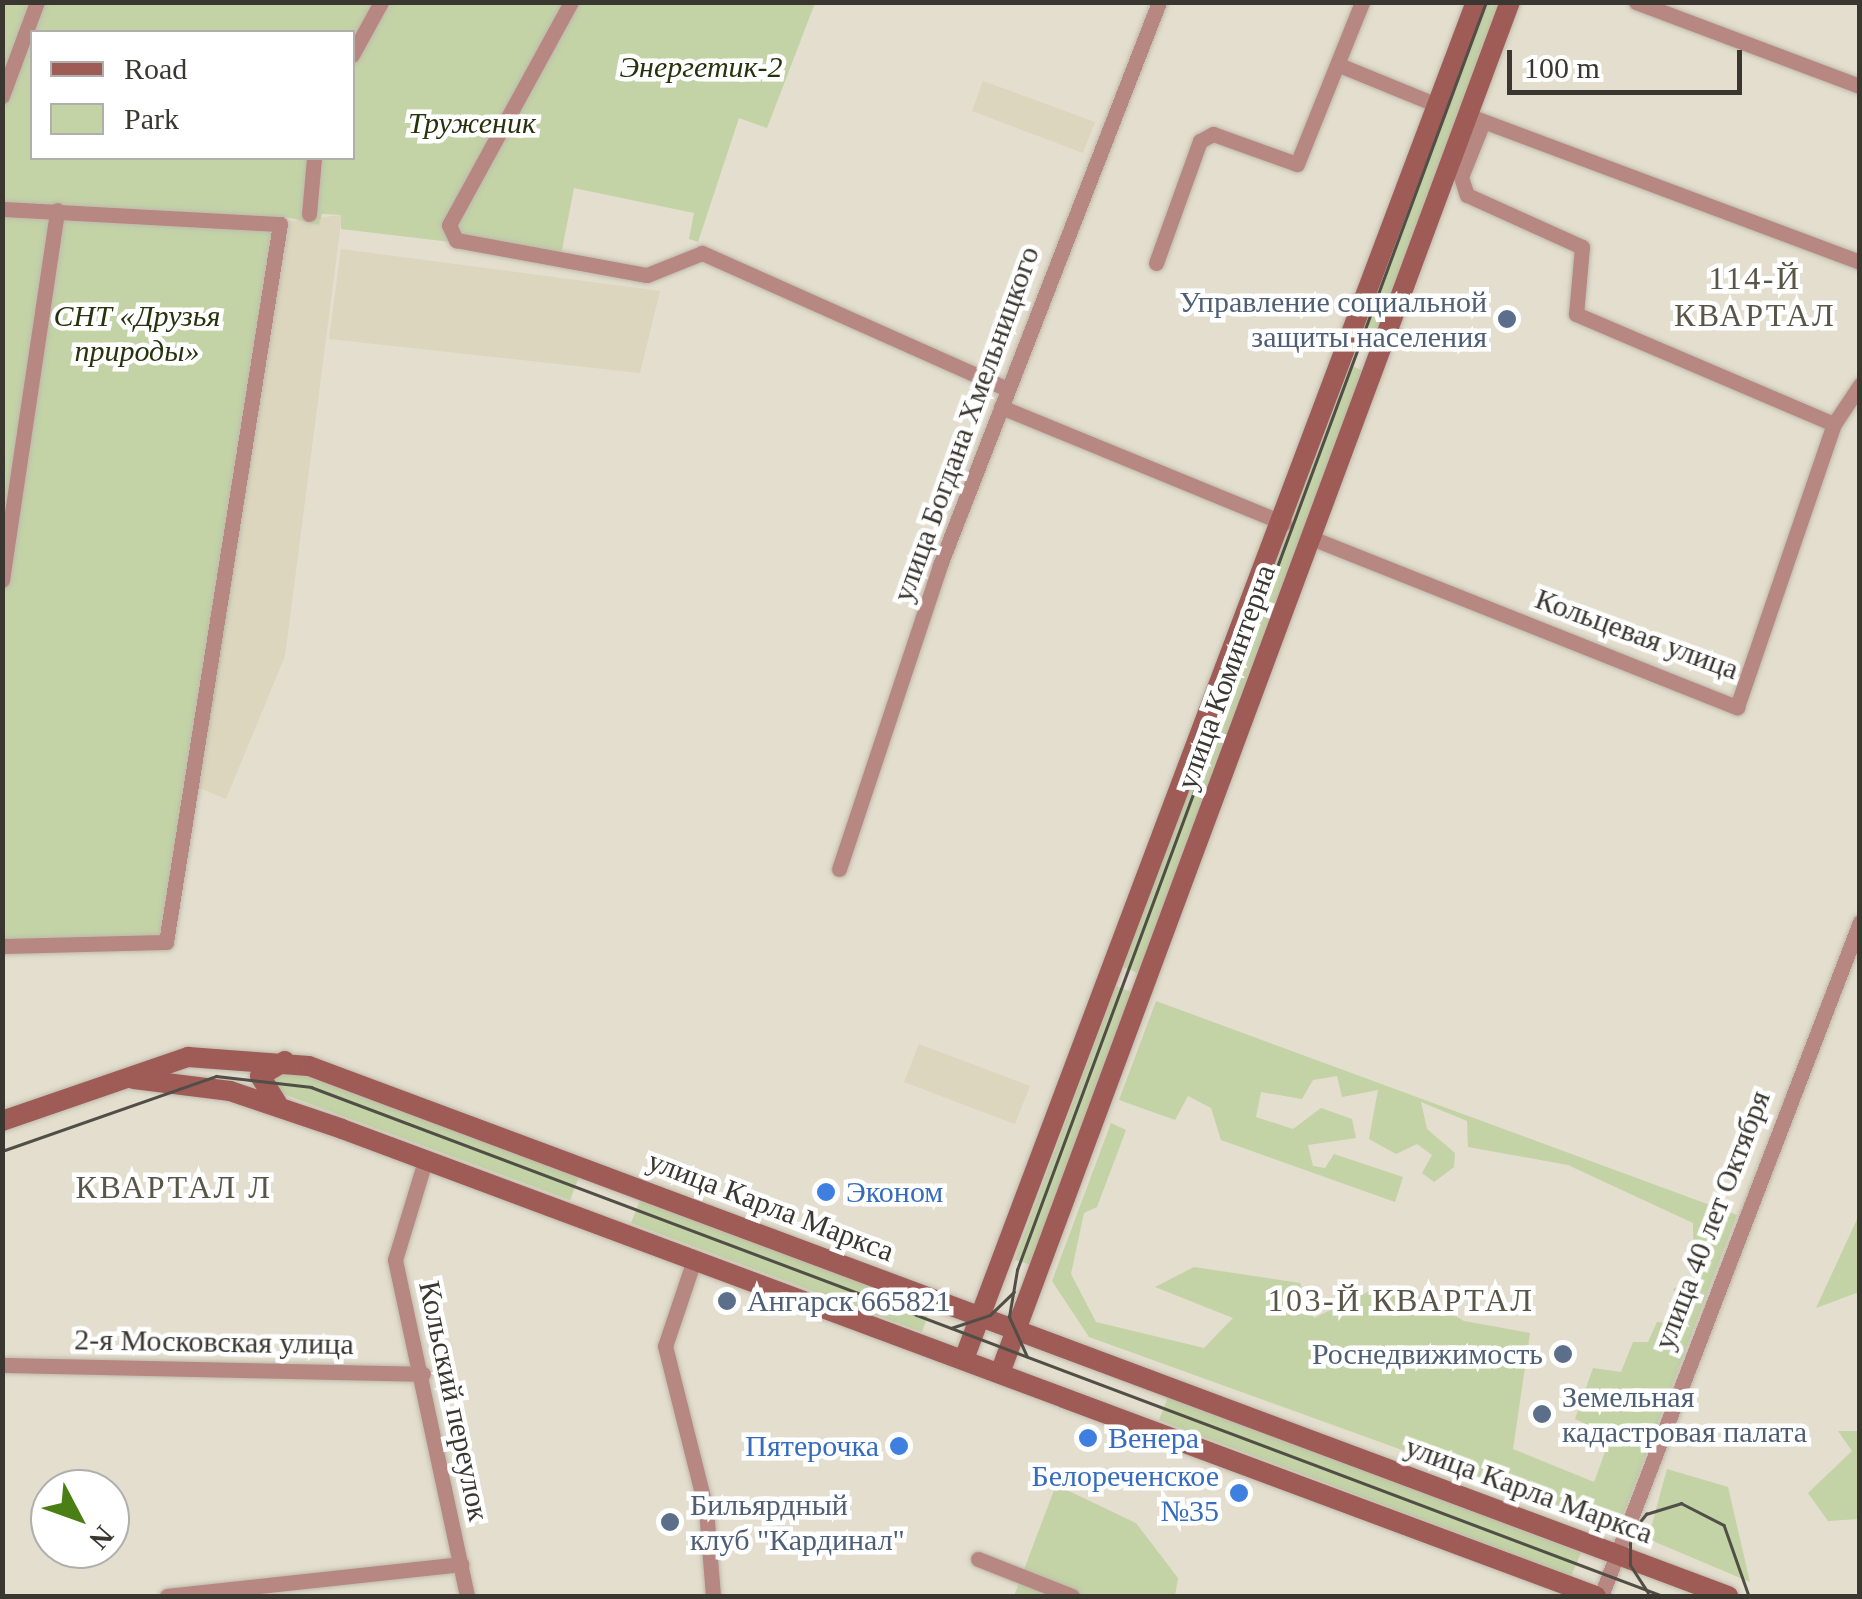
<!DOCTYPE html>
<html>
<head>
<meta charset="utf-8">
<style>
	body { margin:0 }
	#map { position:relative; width:1862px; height:1599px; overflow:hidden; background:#e3dece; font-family:Georgia,serif }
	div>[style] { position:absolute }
	.built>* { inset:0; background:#dcd6be }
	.green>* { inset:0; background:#c3d3a6 }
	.roads { filter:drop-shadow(0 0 2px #beb9ab) drop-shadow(0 0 2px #beb9ab) }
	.street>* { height:15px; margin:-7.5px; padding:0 7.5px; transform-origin:7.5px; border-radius:7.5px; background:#b78781 }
	.secondary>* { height:20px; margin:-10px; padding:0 10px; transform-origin:10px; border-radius:10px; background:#9f5b55 }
	.tram>* { height:2.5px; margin:-1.25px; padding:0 1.25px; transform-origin:1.25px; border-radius:1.25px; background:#504e46 }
	.dots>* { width:28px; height:28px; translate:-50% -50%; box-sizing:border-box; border:5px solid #fff; border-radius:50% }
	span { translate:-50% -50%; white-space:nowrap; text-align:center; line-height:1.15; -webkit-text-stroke:9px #fff; paint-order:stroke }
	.park-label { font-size:30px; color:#27330c; font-style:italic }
	.service-label { font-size:30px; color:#4e5e75 }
	.right { translate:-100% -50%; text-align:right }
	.left { translate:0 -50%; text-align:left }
	.street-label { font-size:30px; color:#393730 }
	.shop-label { font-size:30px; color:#366cbe }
	.neighbourhood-label { font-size:32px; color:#595547; letter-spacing:2.5px }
	.frame { position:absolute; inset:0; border:5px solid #393730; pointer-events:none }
	.legend { position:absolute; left:30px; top:30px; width:325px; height:130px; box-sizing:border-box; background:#fff; border:2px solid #b0afac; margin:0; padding:12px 18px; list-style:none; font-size:30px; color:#393730 }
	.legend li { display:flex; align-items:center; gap:20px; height:50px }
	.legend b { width:50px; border:2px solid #b0afac }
	.north { position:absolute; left:30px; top:1469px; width:100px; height:100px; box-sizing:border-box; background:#fff; border:2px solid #b0afac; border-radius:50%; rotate:131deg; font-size:28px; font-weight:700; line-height:40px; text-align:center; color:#393730 }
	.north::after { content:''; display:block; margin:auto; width:35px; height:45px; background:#497f15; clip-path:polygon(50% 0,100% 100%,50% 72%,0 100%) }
	.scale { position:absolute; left:1507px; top:50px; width:235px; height:45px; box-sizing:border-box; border:5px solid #393730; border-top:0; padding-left:12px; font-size:30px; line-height:35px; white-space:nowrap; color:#393730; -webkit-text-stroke:8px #fff; paint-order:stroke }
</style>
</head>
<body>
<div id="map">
	<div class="built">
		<i style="clip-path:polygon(983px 81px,1095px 122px,1083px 153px,972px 111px)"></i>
		<i style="clip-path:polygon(342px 215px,285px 656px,226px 799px,197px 787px,290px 221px)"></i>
		<i style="clip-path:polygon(341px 249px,660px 291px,640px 373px,329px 339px)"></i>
		<i style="clip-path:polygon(919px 1044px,1030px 1086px,1015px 1124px,904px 1082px)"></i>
	</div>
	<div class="green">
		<i style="clip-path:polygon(evenodd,2px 3px,815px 3px,767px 128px,739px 118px,698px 242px,689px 239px,694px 213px,574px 188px,561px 255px,341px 229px,341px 215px,322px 214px,319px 225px,286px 217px,215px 698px,166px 942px,3px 951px,2px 3px,32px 32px,352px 32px,352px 158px,32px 158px,32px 32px)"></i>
		<i style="clip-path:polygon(1481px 3px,1501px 3px,1378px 333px,1360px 327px)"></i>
		<i style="clip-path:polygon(1347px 364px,1364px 371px,1140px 974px,1123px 967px)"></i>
		<i style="clip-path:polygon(1116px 986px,1134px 993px,1034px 1266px,1015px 1260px)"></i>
		<i style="clip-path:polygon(1156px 1001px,1737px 1215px,1618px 1528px,1089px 1337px,1052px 1281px,1111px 1123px,1126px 1130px,1097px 1207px,1084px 1213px,1071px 1274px,1096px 1322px,1204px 1348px,1233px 1318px,1155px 1287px,1194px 1267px,1300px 1283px,1314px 1318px,1380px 1286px,1412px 1291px,1464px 1321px,1530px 1333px,1513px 1449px,1594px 1482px,1611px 1436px,1575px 1419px,1593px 1368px,1621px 1372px,1633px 1342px,1648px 1342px,1657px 1322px,1678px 1324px,1686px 1311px,1673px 1289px,1694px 1278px,1693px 1223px,1568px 1165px,1468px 1147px,1467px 1121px,1421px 1102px,1427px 1129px,1455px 1153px,1454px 1167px,1434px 1182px,1422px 1173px,1432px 1155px,1417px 1144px,1396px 1154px,1369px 1139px,1378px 1090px,1342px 1097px,1337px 1076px,1313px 1080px,1302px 1099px,1261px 1092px,1256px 1117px,1293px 1129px,1321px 1108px,1352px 1119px,1356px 1138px,1308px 1145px,1313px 1166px,1325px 1168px,1334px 1154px,1403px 1177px,1395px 1202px,1221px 1140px,1211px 1108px,1188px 1096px,1175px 1120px,1119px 1100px)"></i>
		<i style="clip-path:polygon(288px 1067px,580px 1174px,570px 1200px,267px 1088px,268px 1073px)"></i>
		<i style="clip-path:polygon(641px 1198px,931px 1306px,922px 1332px,631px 1223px)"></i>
		<i style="clip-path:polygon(1859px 1215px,1859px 1292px,1816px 1308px)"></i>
		<i style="clip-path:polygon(1169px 1395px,1581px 1553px,1571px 1576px,1159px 1420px)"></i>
		<i style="clip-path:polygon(1838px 1431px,1859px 1431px,1859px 1519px,1828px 1521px,1808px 1493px,1852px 1451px)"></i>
		<i style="clip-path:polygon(1667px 1469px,1728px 1487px,1750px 1582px,1648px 1539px)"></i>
		<i style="clip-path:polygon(1056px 1485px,1136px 1523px,1178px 1578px,1175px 1596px,1014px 1596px)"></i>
	</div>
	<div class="roads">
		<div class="street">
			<i style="left:571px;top:2px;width:254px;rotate:118.7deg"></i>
			<i style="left:449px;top:225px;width:17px;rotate:65deg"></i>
			<i style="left:456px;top:240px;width:194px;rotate:10.4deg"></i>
			<i style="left:647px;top:275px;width:59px;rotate:-21.8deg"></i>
			<i style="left:702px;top:253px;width:335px;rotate:24deg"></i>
			<i style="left:1636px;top:2px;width:239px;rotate:20.6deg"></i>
			<i style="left:352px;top:55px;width:60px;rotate:-61.3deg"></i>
			<i style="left:1339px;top:65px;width:106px;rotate:22.2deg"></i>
			<i style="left:2px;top:96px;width:100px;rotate:-69.6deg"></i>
			<i style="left:1475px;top:118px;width:411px;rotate:20.5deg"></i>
			<i style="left:1483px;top:122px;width:59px;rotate:111.8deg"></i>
			<i style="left:1461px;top:177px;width:19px;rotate:72deg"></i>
			<i style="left:1467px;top:195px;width:126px;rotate:24.3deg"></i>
			<i style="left:1582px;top:247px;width:67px;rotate:95.1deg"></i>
			<i style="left:1576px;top:314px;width:280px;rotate:23.1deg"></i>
			<i style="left:2px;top:209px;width:278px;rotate:3.1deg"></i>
			<i style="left:280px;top:224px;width:727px;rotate:99.02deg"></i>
			<i style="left:166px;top:942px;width:164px;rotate:178.6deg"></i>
			<i style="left:309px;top:214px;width:56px;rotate:-84.9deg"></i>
			<i style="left:1156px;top:263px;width:130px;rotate:-70.2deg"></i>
			<i style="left:1200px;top:141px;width:15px;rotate:-28deg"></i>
			<i style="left:1213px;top:134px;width:89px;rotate:19.7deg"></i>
			<i style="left:1297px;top:164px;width:175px;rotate:-68.1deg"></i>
			<i style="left:1001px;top:407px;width:306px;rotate:22.3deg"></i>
			<i style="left:1309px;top:537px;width:461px;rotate:21.7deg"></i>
			<i style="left:1737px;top:707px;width:299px;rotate:-71.1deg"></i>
			<i style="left:1834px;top:424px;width:47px;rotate:-56.3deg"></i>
			<i style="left:2px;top:580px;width:374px;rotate:-81.5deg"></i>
			<i style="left:839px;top:869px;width:320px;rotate:-71.6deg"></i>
			<i style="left:940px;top:565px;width:604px;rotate:-68.74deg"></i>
			<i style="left:425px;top:1161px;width:103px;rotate:106.9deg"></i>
			<i style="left:395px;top:1260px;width:344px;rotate:77.9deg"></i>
			<i style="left:694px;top:1260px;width:91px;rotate:108.6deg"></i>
			<i style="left:665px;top:1346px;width:168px;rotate:75.9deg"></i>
			<i style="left:706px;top:1509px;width:87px;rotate:85.4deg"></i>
			<i style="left:2px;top:1365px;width:421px;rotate:1.2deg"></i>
			<i style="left:978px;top:1559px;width:101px;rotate:21.5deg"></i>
			<i style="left:167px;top:1596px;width:296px;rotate:-6.2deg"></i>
			<i style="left:1601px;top:1596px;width:722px;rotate:-68.98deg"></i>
		</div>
		<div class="secondary">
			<i style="left:134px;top:1079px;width:97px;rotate:7.1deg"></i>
			<i style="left:230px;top:1091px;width:118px;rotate:18.7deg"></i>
			<i style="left:342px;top:1129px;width:1338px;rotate:20.43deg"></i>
			<i style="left:277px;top:1103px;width:32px;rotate:-122deg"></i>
			<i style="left:260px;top:1076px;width:29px;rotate:-31deg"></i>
			<i style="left:2px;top:1121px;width:197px;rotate:-19deg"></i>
			<i style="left:188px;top:1057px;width:121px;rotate:4.3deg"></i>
			<i style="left:309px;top:1066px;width:1515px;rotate:20.48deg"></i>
			<i style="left:964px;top:1359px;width:1450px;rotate:-69.33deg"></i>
			<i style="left:1000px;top:1373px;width:1463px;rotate:-69.6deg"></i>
		</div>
	</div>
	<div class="tram">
		<i style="left:2px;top:1151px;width:227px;rotate:-19.3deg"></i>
		<i style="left:216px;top:1076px;width:96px;rotate:6.6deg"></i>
		<i style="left:311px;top:1087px;width:1445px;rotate:20.63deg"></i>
		<i style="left:951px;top:1328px;width:41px;rotate:-18.4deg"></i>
		<i style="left:990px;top:1315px;width:33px;rotate:-44deg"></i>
		<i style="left:1027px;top:1357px;width:44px;rotate:-114.2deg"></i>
		<i style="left:1009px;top:1317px;width:48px;rotate:-80.3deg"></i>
		<i style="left:1017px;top:1270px;width:1352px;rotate:-69.7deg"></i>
		<i style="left:1648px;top:1593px;width:33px;rotate:-123deg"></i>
		<i style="left:1630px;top:1565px;width:31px;rotate:-90deg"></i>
		<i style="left:1630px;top:1534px;width:26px;rotate:-51deg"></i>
		<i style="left:1646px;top:1514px;width:37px;rotate:-17deg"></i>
		<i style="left:1681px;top:1503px;width:48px;rotate:27.1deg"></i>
		<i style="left:1724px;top:1525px;width:75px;rotate:70.6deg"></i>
	</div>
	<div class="dots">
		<i style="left:1507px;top:319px;background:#5c6f8a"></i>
		<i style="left:826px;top:1192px;background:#3f7fe0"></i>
		<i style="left:727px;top:1301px;background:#5c6f8a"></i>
		<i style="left:1563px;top:1354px;background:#5c6f8a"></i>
		<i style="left:1542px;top:1414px;background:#5c6f8a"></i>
		<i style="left:1088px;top:1438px;background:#3f7fe0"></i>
		<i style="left:899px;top:1446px;background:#3f7fe0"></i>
		<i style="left:1239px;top:1493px;background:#3f7fe0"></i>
		<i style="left:670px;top:1522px;background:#5c6f8a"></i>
	</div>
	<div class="park-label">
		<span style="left:701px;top:67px">Энергетик-2</span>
		<span style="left:472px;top:123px">Труженик</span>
		<span style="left:137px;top:333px">СНТ «Друзья<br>природы»</span>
	</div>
	<div class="service-label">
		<span class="right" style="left:1487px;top:319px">Управление социальной<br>защиты населения</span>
		<span class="left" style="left:747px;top:1301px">Ангарск 665821</span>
		<span class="right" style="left:1543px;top:1354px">Роснедвижимость</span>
		<span class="left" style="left:1562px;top:1414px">Земельная<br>кадастровая палата</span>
		<span class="left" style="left:690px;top:1522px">Бильярдный<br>клуб "Кардинал"</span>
	</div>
	<div class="street-label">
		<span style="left:966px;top:424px;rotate:-70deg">улица Богдана Хмельницкого</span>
		<span style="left:1637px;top:634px;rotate:20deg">Кольцевая улица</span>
		<span style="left:1226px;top:677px;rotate:-70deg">улица Коминтерна</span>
		<span style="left:771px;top:1206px;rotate:21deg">улица Карла Маркса</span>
		<span style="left:1712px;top:1220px;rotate:-69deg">улица 40 лет Октября</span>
		<span style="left:214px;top:1342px;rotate:1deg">2-я Московская улица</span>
		<span style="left:454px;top:1401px;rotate:78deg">Кольский переулок</span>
		<span style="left:1529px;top:1490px;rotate:20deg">улица Карла Маркса</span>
	</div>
	<div class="shop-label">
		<span class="left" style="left:846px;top:1192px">Эконом</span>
		<span class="left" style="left:1108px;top:1438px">Венера</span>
		<span class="right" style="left:879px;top:1446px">Пятерочка</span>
		<span class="right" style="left:1219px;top:1493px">Белореченское<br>№35</span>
	</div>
	<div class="neighbourhood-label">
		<span style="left:1755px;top:297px">114-Й<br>КВАРТАЛ</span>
		<span style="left:174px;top:1187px">КВАРТАЛ Л</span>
		<span style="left:1401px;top:1300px">103-Й КВАРТАЛ</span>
	</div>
	<div class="frame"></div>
	<ul class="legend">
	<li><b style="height:12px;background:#9f5b55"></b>Road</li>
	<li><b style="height:28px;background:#c3d3a6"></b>Park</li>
	</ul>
	<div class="north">N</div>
	<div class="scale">100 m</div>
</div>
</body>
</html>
